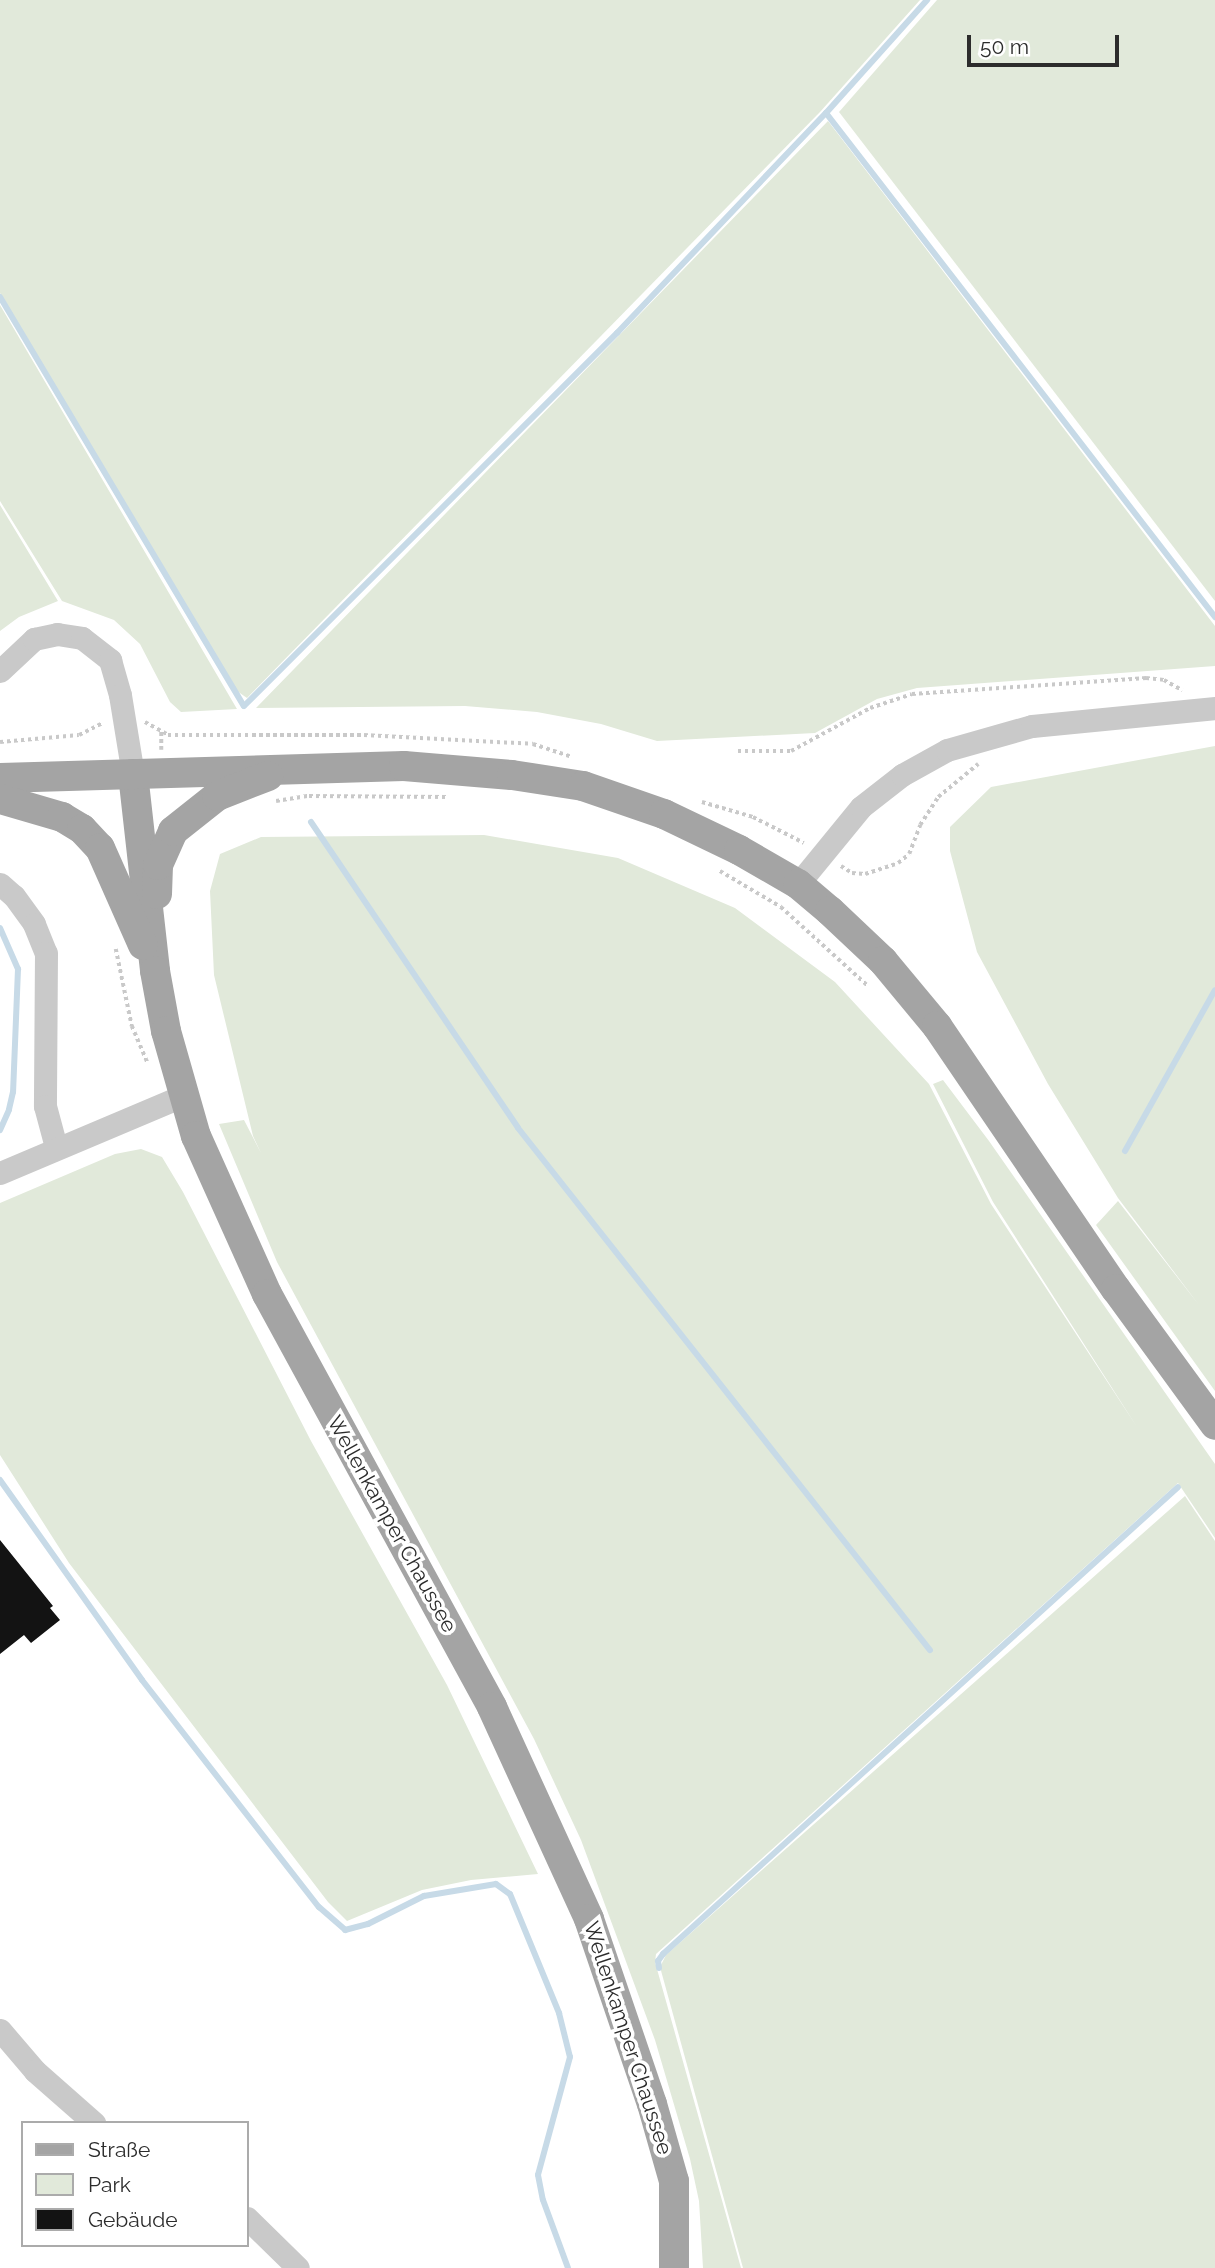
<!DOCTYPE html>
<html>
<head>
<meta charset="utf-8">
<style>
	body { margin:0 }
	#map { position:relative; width:1215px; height:2268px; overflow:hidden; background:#fff; font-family:Raleway,sans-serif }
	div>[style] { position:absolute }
	.green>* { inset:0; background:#e1e9da }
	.stream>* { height:6px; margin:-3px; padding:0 3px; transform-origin:3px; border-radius:3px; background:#c7dae7 }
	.building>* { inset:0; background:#131313 }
	.path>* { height:3.5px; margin-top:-1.75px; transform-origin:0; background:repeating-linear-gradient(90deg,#c9c9c9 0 3.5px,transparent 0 7px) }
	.minor>* { height:23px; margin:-11.5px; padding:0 11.5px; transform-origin:11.5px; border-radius:11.5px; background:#c9c9c9 }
	.major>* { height:30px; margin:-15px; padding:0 15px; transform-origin:15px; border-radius:15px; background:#a4a4a4 }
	span { translate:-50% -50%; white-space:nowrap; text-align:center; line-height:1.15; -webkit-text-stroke:7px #fff; paint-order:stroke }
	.street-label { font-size:21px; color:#2c2c2c }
	.legend { position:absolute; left:21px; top:2121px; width:228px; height:126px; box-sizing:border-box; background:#fff; border:2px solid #ababab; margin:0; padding:9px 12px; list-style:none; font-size:21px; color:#2c2c2c }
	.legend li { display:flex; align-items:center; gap:14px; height:35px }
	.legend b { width:35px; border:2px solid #ababab }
	.scale { position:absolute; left:967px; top:35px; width:152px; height:32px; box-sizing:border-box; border:4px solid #2c2c2c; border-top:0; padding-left:9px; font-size:21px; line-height:24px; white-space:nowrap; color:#2c2c2c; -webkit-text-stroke:5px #fff; paint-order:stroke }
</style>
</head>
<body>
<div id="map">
	<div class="green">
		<i style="clip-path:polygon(0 0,920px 0,820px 112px,247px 698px,237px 691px,0 293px)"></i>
		<i style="clip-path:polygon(937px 0,1215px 0,1215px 601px,839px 112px)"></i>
		<i style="clip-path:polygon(828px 121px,1215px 626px,1215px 666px,917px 688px,877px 699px,815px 733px,657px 741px,601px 724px,537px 712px,465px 706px,256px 708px)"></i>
		<i style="clip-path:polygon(0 305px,237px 709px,181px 712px,170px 702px,140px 644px,114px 620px,62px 601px,0 501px)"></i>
		<i style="clip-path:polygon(0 505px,58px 601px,19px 617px,0 631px)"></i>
		<i style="clip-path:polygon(1215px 746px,1215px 1391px,1096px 1225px,1118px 1201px,1199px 1305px,1118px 1198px,1048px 1084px,977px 952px,950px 851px,950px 827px,991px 787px)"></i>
		<i style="clip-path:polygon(484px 835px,618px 858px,735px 908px,835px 982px,929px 1084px,991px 1204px,1137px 1427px,993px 1202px,933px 1084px,943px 1080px,989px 1141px,1215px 1464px,1215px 1538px,1178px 1483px,656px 1954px,655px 1962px,741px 2268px,703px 2268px,699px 2201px,690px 2159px,655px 2040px,581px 1840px,534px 1739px,277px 1262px,219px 1124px,244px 1120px,261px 1153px,253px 1136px,214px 975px,210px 891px,220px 854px,261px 837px)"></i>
		<i style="clip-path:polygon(141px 1149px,162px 1157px,183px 1192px,311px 1441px,447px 1685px,538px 1874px,471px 1880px,422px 1890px,347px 1921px,328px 1902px,69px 1563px,0 1455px,0 1203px,115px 1154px)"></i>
		<i style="clip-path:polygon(1185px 1496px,1215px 1541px,1215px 2268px,743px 2268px,660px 1967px,666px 1955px)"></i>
	</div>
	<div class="stream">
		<i style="left:826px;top:113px;width:637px;rotate:52.34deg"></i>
		<i style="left:0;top:297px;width:476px;rotate:59.2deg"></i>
		<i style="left:244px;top:706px;width:528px;rotate:-45deg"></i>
		<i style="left:617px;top:333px;width:303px;rotate:-46.5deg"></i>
		<i style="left:826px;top:113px;width:152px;rotate:-48.2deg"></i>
		<i style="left:311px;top:822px;width:369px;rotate:55.9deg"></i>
		<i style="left:518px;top:1128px;width:665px;rotate:51.72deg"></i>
		<i style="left:0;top:928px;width:45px;rotate:66.3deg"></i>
		<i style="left:18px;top:969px;width:123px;rotate:92.3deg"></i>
		<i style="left:13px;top:1092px;width:18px;rotate:103deg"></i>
		<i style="left:9px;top:1110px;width:22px;rotate:114deg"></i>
		<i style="left:1125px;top:1151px;width:184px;rotate:-60.8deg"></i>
		<i style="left:0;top:1480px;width:245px;rotate:54.6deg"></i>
		<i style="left:142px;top:1680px;width:288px;rotate:52.1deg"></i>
		<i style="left:319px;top:1907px;width:35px;rotate:41deg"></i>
		<i style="left:345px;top:1930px;width:24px;rotate:-15deg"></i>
		<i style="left:368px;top:1924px;width:63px;rotate:-26.6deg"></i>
		<i style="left:424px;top:1896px;width:73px;rotate:-9.5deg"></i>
		<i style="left:496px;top:1884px;width:17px;rotate:36deg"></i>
		<i style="left:510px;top:1894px;width:129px;rotate:67.6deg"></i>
		<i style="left:559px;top:2013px;width:45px;rotate:76deg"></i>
		<i style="left:570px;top:2057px;width:122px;rotate:105.2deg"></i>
		<i style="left:538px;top:2175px;width:25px;rotate:79deg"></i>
		<i style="left:543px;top:2200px;width:72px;rotate:69.8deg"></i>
		<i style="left:659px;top:1968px;width:7px;rotate:-98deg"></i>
		<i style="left:658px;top:1961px;width:9px;rotate:-54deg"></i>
		<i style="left:663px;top:1954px;width:695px;rotate:-42.2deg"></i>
	</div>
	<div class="building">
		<i style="clip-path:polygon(0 1540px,53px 1606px,50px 1608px,60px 1620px,31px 1643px,24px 1635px,0 1654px)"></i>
	</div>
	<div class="path">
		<i style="left:145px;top:722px;width:26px;rotate:29deg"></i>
		<i style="left:168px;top:735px;width:196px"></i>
		<i style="left:364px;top:735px;width:169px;rotate:3deg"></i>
		<i style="left:533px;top:744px;width:41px;rotate:18.4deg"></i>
		<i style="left:0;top:742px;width:79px;rotate:-5.1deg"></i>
		<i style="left:79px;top:735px;width:27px;rotate:-27deg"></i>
		<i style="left:161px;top:750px;width:19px;rotate:-90deg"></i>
		<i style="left:738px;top:751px;width:53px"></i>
		<i style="left:791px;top:751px;width:90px;rotate:-28.6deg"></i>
		<i style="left:870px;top:708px;width:44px;rotate:-18.4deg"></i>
		<i style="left:912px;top:694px;width:235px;rotate:-3.9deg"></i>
		<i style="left:1146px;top:678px;width:18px;rotate:6deg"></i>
		<i style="left:1164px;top:680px;width:21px;rotate:29deg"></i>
		<i style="left:276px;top:801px;width:33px;rotate:-9deg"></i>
		<i style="left:309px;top:796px;width:138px;rotate:0.4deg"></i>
		<i style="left:702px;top:802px;width:53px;rotate:16.4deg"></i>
		<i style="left:753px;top:817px;width:57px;rotate:27deg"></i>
		<i style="left:841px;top:866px;width:13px;rotate:32deg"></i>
		<i style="left:852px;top:873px;width:13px;rotate:4deg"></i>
		<i style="left:865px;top:874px;width:35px;rotate:-18deg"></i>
		<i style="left:898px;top:863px;width:14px;rotate:-39deg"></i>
		<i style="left:909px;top:854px;width:31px;rotate:-69deg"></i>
		<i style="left:920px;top:825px;width:33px;rotate:-57deg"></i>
		<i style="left:938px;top:797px;width:52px;rotate:-39.5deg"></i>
		<i style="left:720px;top:871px;width:71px;rotate:30.5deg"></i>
		<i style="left:781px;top:907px;width:118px;rotate:42.2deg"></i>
		<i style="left:116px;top:949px;width:79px;rotate:78.3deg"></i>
		<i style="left:132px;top:1026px;width:39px;rotate:67deg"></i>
	</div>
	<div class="minor">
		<i style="left:0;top:671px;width:47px;rotate:-43.3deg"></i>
		<i style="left:34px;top:639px;width:24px;rotate:-12deg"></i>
		<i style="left:57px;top:634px;width:25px;rotate:9deg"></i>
		<i style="left:82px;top:638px;width:36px;rotate:38deg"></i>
		<i style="left:110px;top:660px;width:36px;rotate:74deg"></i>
		<i style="left:120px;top:695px;width:80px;rotate:80.7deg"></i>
		<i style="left:0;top:884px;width:18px;rotate:41deg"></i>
		<i style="left:14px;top:896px;width:34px;rotate:54deg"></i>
		<i style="left:34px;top:924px;width:31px;rotate:68deg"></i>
		<i style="left:46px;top:953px;width:153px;rotate:90.4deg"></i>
		<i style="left:45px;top:1106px;width:42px;rotate:75deg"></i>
		<i style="left:798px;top:884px;width:99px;rotate:-50.7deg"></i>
		<i style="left:861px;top:807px;width:52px;rotate:-38deg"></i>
		<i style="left:902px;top:775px;width:51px;rotate:-29.1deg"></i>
		<i style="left:947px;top:750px;width:88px;rotate:-15.8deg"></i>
		<i style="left:1032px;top:726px;width:184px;rotate:-5.6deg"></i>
		<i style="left:0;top:1173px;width:198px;rotate:-22.9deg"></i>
		<i style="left:0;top:2030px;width:54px;rotate:49.5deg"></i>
		<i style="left:35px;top:2071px;width:79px;rotate:41.4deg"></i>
		<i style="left:247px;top:2218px;width:71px;rotate:44.4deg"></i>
	</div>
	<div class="major">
		<i style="left:133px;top:774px;width:198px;rotate:83.6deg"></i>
		<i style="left:155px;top:971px;width:61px;rotate:79.6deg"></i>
		<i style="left:166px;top:1031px;width:109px;rotate:74.1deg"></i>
		<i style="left:196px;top:1136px;width:173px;rotate:65.8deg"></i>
		<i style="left:267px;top:1294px;width:470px;rotate:61.4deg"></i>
		<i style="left:492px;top:1707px;width:233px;rotate:65.4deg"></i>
		<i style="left:589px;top:1919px;width:195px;rotate:71.2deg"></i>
		<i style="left:652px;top:2104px;width:80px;rotate:74.1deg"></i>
		<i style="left:674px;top:2181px;width:87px;rotate:90deg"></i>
		<i style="left:0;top:778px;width:404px;rotate:-1.7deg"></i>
		<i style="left:404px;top:766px;width:108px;rotate:4.8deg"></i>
		<i style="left:512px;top:775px;width:72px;rotate:8.8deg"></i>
		<i style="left:583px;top:786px;width:86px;rotate:19.1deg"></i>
		<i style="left:664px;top:814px;width:83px;rotate:25.6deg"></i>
		<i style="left:739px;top:850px;width:68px;rotate:30deg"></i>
		<i style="left:798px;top:884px;width:42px;rotate:40.2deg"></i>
		<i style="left:830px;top:911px;width:73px;rotate:43.3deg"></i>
		<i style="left:883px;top:961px;width:85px;rotate:50.3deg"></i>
		<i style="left:937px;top:1026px;width:318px;rotate:55.8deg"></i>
		<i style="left:1116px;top:1289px;width:168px;rotate:53.9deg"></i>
		<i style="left:0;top:799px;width:65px;rotate:16.2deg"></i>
		<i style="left:62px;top:817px;width:23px;rotate:31deg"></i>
		<i style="left:82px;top:829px;width:26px;rotate:47deg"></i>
		<i style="left:100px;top:848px;width:106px;rotate:66.1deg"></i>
		<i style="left:157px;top:894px;width:29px;rotate:-88deg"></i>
		<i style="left:158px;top:865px;width:37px;rotate:-66deg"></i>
		<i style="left:173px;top:831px;width:56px;rotate:-38.5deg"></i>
		<i style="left:217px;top:796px;width:55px;rotate:-21.4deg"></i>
	</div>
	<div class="street-label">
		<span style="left:392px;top:1524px;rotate:61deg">Wellenkamper Chaussee</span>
		<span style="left:628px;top:2038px;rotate:72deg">Wellenkamper Chaussee</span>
	</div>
	<ul class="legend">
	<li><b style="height:9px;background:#a4a4a4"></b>Straße</li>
	<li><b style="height:19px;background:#e1e9da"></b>Park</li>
	<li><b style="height:19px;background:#131313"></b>Gebäude</li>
	</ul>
	<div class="scale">50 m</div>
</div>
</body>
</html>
